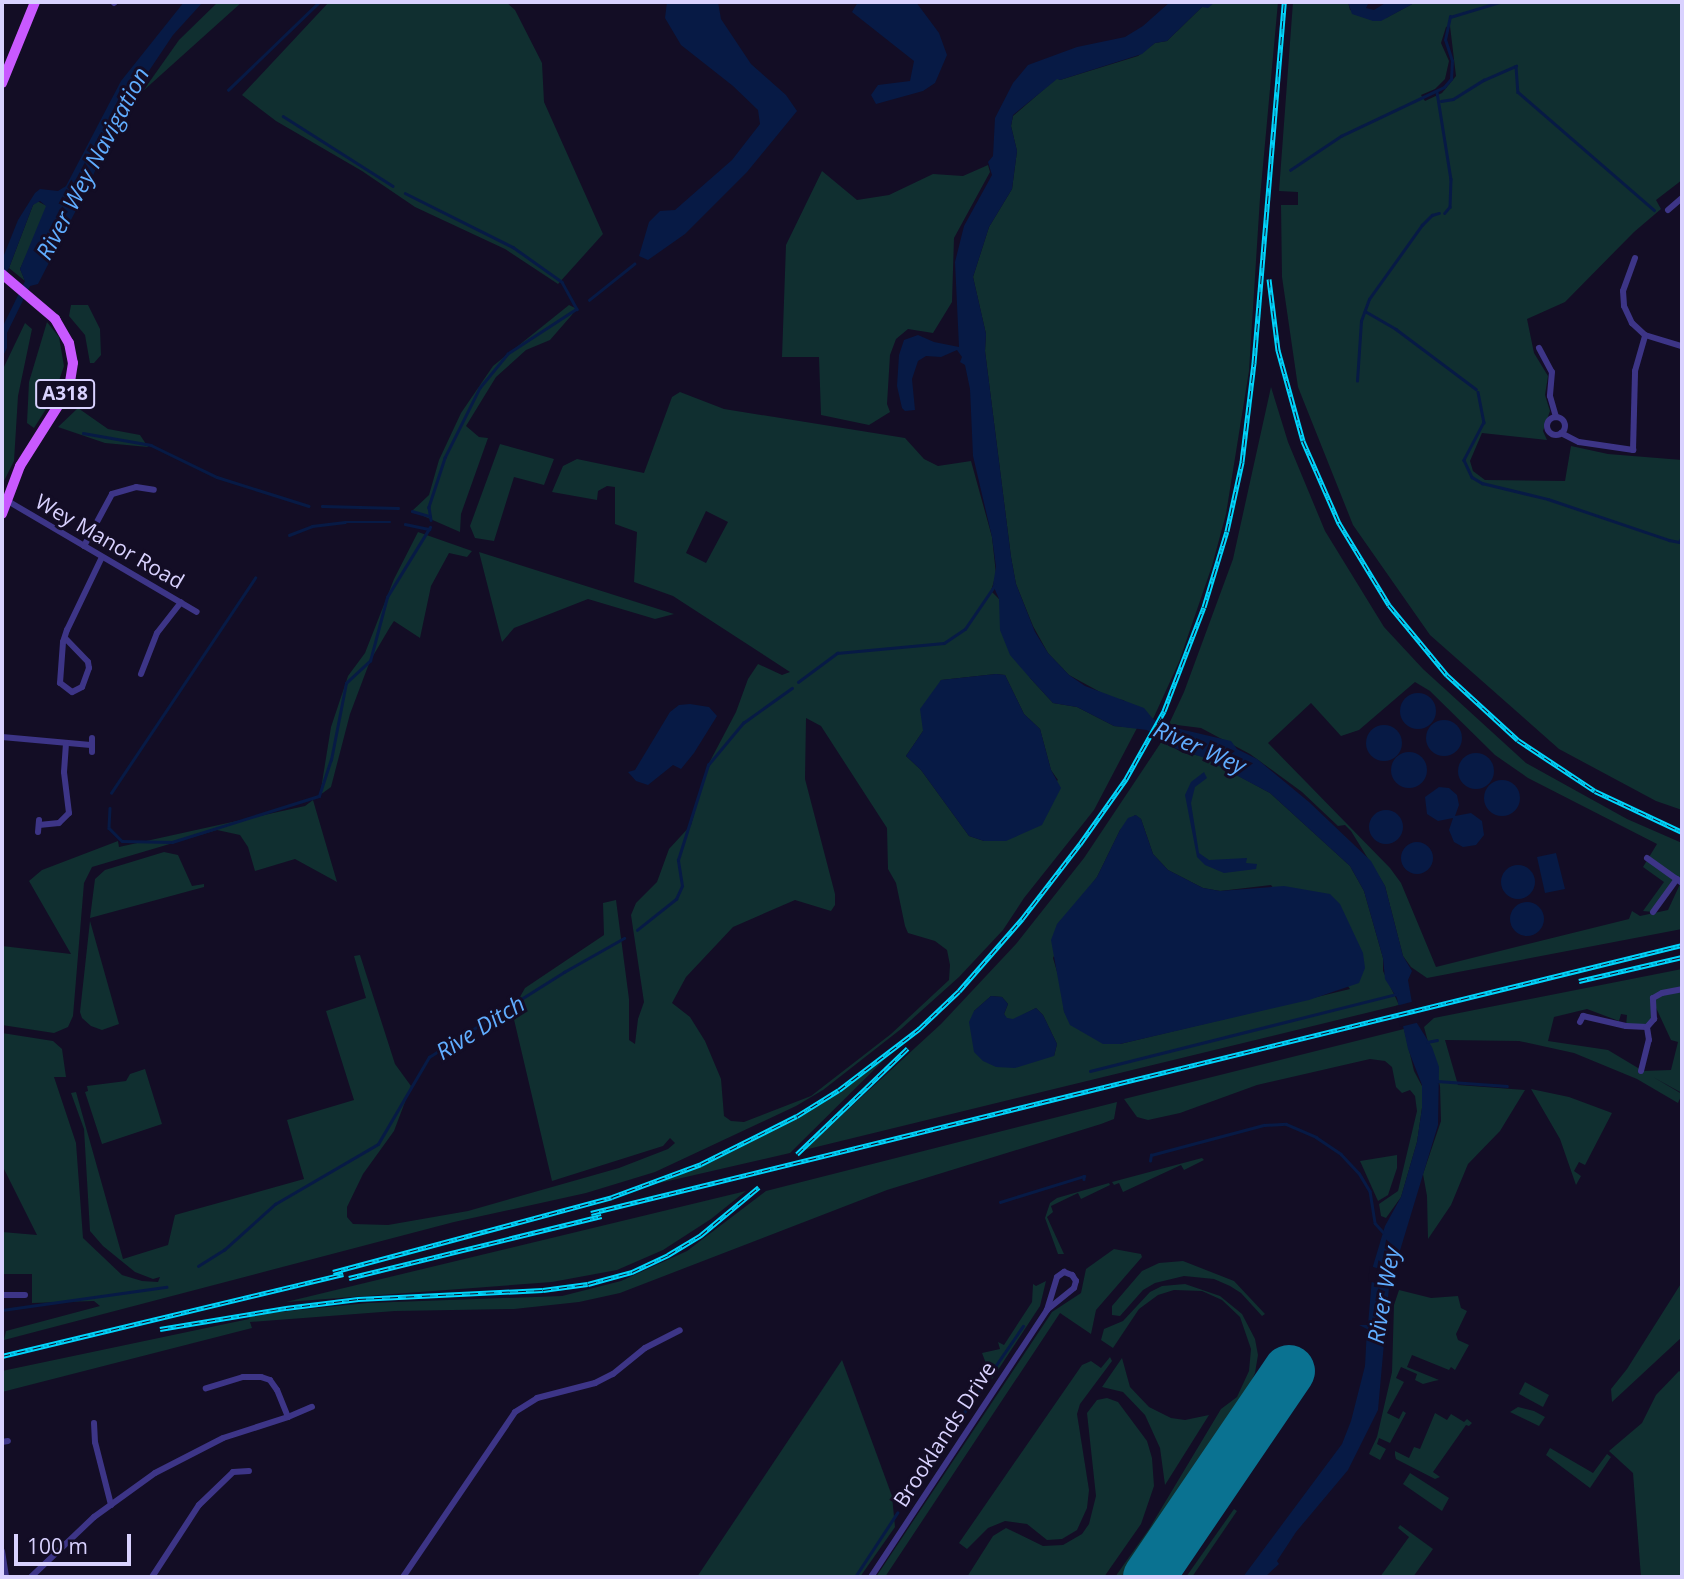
<!DOCTYPE html>
<html>
<head>
<meta charset="utf-8">
<style>
	body { margin:0 }
	#map { position:relative; width:1684px; height:1579px; overflow:hidden; background:#130d25; font-family:"Open Sans",sans-serif }
	div>[style] { position:absolute }
	.green>* { inset:0; background:#102f30 }
	.water>* { inset:0; background:#071a45 }
	.round { border-radius:50% }
	.pier>* { inset:0; background:#130d25 }
	.stream>* { height:2.5px; margin:-1.25px; padding:0 1.25px; transform-origin:1.25px; border-radius:1.25px; background:#071a45 }
	.runway>* { height:52px; margin:-26px; padding:0 26px; transform-origin:26px; border-radius:26px; background:#0a7291 }
	.minor>* { height:6px; margin:-3px; padding:0 3px; transform-origin:3px; border-radius:3px; background:#3d3587 }
	.minor>.ring { margin:-3px; padding:0; box-sizing:content-box; background:none; border:6px solid #3d3587; border-radius:50% }
	.primary>* { height:10px; margin:-5px; padding:0 5px; transform-origin:5px; border-radius:5px; background:#c959ff }
	.rail>* { height:5px; margin-top:-2.5px; transform-origin:0; background:repeating-linear-gradient(90deg,#130d25 0 8px,#00d6fd 0 16px); box-sizing:border-box; border-block:2px solid #00d6fd }
	span { translate:-50% -50%; white-space:nowrap; text-align:center; line-height:1.15; -webkit-text-stroke:6px #130d25; paint-order:stroke }
	.shield-label span { padding:2px 5px; background:#130d25; border:2px solid; border-radius:5px; -webkit-text-stroke-width:0 }
	.shield-label { font-size:19px; color:#d9d2ff; font-weight:700 }
	.street-label { font-size:21px; color:#d9d2ff }
	.water-label { font-size:23px; color:#60adff; font-style:italic }
	.frame { position:absolute; inset:0; border:4px solid #d9d2ff; pointer-events:none }
	.scale { position:absolute; left:14px; top:1534px; width:117px; height:32px; box-sizing:border-box; border:4px solid #d9d2ff; border-top:0; padding-left:9px; font-size:21px; line-height:24px; white-space:nowrap; color:#d9d2ff; -webkit-text-stroke:5px #130d25; paint-order:stroke }
</style>
</head>
<body>
<div id="map">
	<div class="green">
		<i style="clip-path:polygon(218px 2px,242px 2px,143px 91px,179px 40px)"></i>
		<i style="clip-path:polygon(329px 2px,506px 2px,515px 10px,542px 63px,544px 102px,603px 234px,558px 284px,505px 249px,415px 207px,362px 171px,276px 121px,242px 95px)"></i>
		<i style="clip-path:polygon(1215px 2px,1278px 2px,1260px 198px,1249px 371px,1226px 514px,1212px 566px,1179px 662px,1153px 719px,1123px 700px,1111px 698px,1069px 675px,1048px 653px,1033px 626px,1016px 584px,1011px 557px,985px 351px,986px 334px,973px 277px,989px 227px,1012px 189px,1017px 151px,1011px 126px,1013px 116px,1057px 78px,1060px 80px,1138px 56px,1155px 43px,1167px 41px,1202px 7px)"></i>
		<i style="clip-path:polygon(evenodd,1293px 2px,1348px 2px,1350px 10px,1386px 18px,1416px 2px,1682px 2px,1682px 180px,1656px 200px,1661px 209px,1634px 232px,1565px 302px,1527px 319px,1534px 353px,1548px 376px,1545px 395px,1550px 411px,1543px 431px,1547px 440px,1482px 433px,1470px 461px,1473px 471px,1485px 480px,1565px 481px,1571px 446px,1608px 454px,1682px 460px,1682px 810px,1656px 801px,1559px 749px,1430px 635px,1353px 525px,1298px 387px,1282px 277px,1281px 205px,1298px 205px,1298px 192px,1279px 191px,1293px 2px,1450px 26px,1456px 76px,1442px 93px,1425px 101px,1421px 95px,1435px 89px,1445px 79px,1449px 61px,1441px 43px,1446px 27px,1450px 26px)"></i>
		<i style="clip-path:polygon(988px 165px,990px 172px,954px 238px,952px 302px,933px 333px,908px 329px,896px 339px,890px 355px,887px 404px,890px 412px,869px 425px,821px 415px,819px 357px,782px 357px,786px 245px,822px 171px,857px 200px,889px 195px,933px 174px,963px 176px)"></i>
		<i style="clip-path:polygon(37px 201px,47px 206px,46px 212px,20px 269px,25px 281px,9px 268px,33px 205px)"></i>
		<i style="clip-path:polygon(71px 305px,88px 305px,100px 329px,101px 355px,94px 363px,90px 363px,85px 335px,69px 316px)"></i>
		<i style="clip-path:polygon(569px 305px,577px 309px,550px 340px,526px 350px,496px 377px,466px 426px,479px 437px,488px 438px,461px 514px,460px 532px,412px 511px,429px 495px,439px 460px,461px 413px,493px 366px)"></i>
		<i style="clip-path:polygon(47px 322px,59px 337px,64px 366px,53px 398px,34px 428px,27px 423px,29px 382px)"></i>
		<i style="clip-path:polygon(25px 323px,32px 329px,18px 396px,14px 461px,2px 485px,2px 371px)"></i>
		<i style="clip-path:polygon(evenodd,1271px 387px,1288px 442px,1325px 531px,1384px 627px,1423px 669px,1526px 763px,1627px 819px,1682px 843px,1682px 929px,1427px 978px,1411px 967px,1403px 956px,1385px 886px,1351px 831px,1345px 825px,1338px 826px,1302px 792px,1250px 754px,1201px 728px,1169px 724px,1184px 692px,1233px 559px,1271px 387px,1415px 682px,1430px 691px,1495px 755px,1528px 778px,1657px 844px,1643px 867px,1664px 882px,1643px 911px,1653px 912px,1677px 880px,1681px 882px,1668px 910px,1640px 916px,1632px 911px,1629px 919px,1436px 967px,1401px 883px,1390px 868px,1268px 743px,1311px 703px,1341px 736px,1359px 730px,1415px 682px)"></i>
		<i style="clip-path:polygon(evenodd,680px 392px,724px 409px,905px 438px,924px 459px,938px 466px,971px 461px,992px 537px,996px 574px,991px 591px,999px 599px,1030px 678px,1053px 703px,1077px 707px,1114px 726px,1137px 728px,1094px 810px,1024px 898px,1003px 930px,959px 977px,901px 1029px,823px 1090px,796px 1106px,655px 1172px,586px 1193px,454px 1222px,4px 1340px,6px 1331px,100px 1306px,94px 1301px,32px 1303px,32px 1274px,2px 1274px,2px 1232px,37px 1235px,2px 1165px,2px 1033px,53px 1041px,62px 1049px,66px 1077px,54px 1077px,76px 1143px,83px 1238px,122px 1275px,142px 1281px,158px 1282px,160px 1277px,153px 1279px,135px 1272px,103px 1246px,90px 1231px,84px 1129px,71px 1093px,76px 1092px,123px 1259px,168px 1245px,175px 1215px,304px 1179px,287px 1120px,354px 1100px,326px 1011px,366px 998px,354px 956px,360px 955px,395px 1064px,411px 1086px,394px 1131px,363px 1174px,347px 1207px,347px 1217px,353px 1224px,388px 1225px,468px 1211px,619px 1168px,668px 1149px,675px 1143px,670px 1138px,663px 1146px,552px 1181px,512px 1011px,525px 988px,604px 935px,603px 903px,616px 900px,629px 999px,629px 1040px,635px 1044px,638px 1019px,644px 1002px,631px 915px,636px 903px,657px 882px,669px 849px,691px 825px,708px 765px,736px 712px,748px 679px,758px 664px,782px 675px,790px 672px,673px 596px,634px 582px,637px 532px,615px 524px,615px 487px,607px 486px,598px 491px,597px 500px,552px 492px,563px 466px,577px 459px,644px 473px,672px 397px,680px 392px,706px 511px,728px 522px,706px 563px,686px 553px,706px 511px,680px 392px,996px 674px,1005px 675px,1024px 714px,1040px 729px,1051px 770px,1058px 780px,984px 841px,969px 836px,921px 770px,906px 756px,923px 731px,941px 680px,996px 674px,680px 392px,806px 718px,821px 726px,887px 828px,888px 869px,896px 883px,905px 926px,908px 933px,935px 941px,947px 950px,950px 965px,949px 980px,891px 1034px,811px 1096px,744px 1122px,731px 1121px,724px 1116px,721px 1079px,705px 1041px,690px 1017px,672px 1003px,686px 977px,733px 927px,795px 900px,831px 911px,835px 905px,835px 894px,805px 779px,806px 718px)"></i>
		<i style="clip-path:polygon(78px 408px,108px 429px,140px 435px,148px 447px,105px 443px,58px 427px)"></i>
		<i style="clip-path:polygon(500px 444px,554px 459px,544px 485px,514px 477px,494px 541px,475px 538px,470px 526px)"></i>
		<i style="clip-path:polygon(418px 532px,472px 551px,467px 557px,449px 553px,431px 586px,420px 638px,394px 621px,390px 627px,370px 661px,350px 714px,331px 787px,320px 795px,331px 727px,348px 676px,365px 653px,394px 579px)"></i>
		<i style="clip-path:polygon(479px 552px,674px 614px,655px 619px,588px 599px,514px 628px,502px 642px)"></i>
		<i style="clip-path:polygon(evenodd,1162px 741px,1183px 753px,1202px 756px,1270px 793px,1350px 866px,1364px 891px,1383px 958px,1383px 971px,1399px 1005px,804px 1150px,941px 1024px,1016px 944px,1084px 858px,1162px 741px,1135px 815px,1141px 819px,1153px 854px,1168px 870px,1203px 888px,1220px 891px,1271px 885px,1350px 989px,1120px 1044px,1064px 1012px,1063px 992px,1053px 958px,1079px 901px,1097px 877px,1120px 830px,1135px 815px,1162px 741px,991px 996px,1002px 997px,1008px 1004px,1004px 1014px,1006px 1018px,1013px 1020px,1036px 1008px,1043px 1015px,1057px 1044px,1054px 1056px,974px 1011px,991px 996px)"></i>
		<i style="clip-path:polygon(313px 800px,337px 882px,295px 859px,255px 871px,248px 847px,240px 835px,217px 830px,92px 867px,84px 883px,73px 1016px,68px 1027px,54px 1033px,2px 1025px,2px 946px,71px 954px,29px 881px,42px 870px,118px 841px,119px 847px,305px 806px)"></i>
		<i style="clip-path:polygon(164px 852px,178px 855px,192px 886px,204px 884px,204px 887px,90px 918px,95px 879px,105px 870px)"></i>
		<i style="clip-path:polygon(90px 921px,119px 1024px,102px 1030px,91px 1026px,82px 1018px,80px 1012px)"></i>
		<i style="clip-path:polygon(evenodd,1682px 969px,1682px 1093px,1653px 1077px,1682px 1094px,1678px 1103px,1637px 1079px,1574px 1053px,1519px 1041px,1445px 1040px,1458px 1085px,1525px 1090px,1500px 1131px,1468px 1164px,1451px 1205px,1428px 1239px,1427px 1196px,1423px 1174px,1441px 1121px,1440px 1086px,1424px 1027px,1434px 1018px,1682px 969px,1651px 997px,1671px 1040px,1678px 1042px,1671px 1070px,1643px 1071px,1608px 1050px,1548px 1041px,1554px 1017px,1587px 1009px,1619px 1021px,1621px 1014px,1627px 1015px,1626px 1026px,1647px 1027px,1654px 1019px,1651px 997px)"></i>
		<i style="clip-path:polygon(1404px 1029px,1414px 1071px,1423px 1088px,1422px 1108px,1417px 1142px,1401px 1197px,1386px 1218px,1381px 1216px,1379px 1204px,1398px 1191px,1417px 1111px,1415px 1096px,1410px 1090px,1402px 1093px,1396px 1087px,1392px 1067px,1385px 1061px,1370px 1059px,1257px 1085px,1180px 1113px,1148px 1120px,1137px 1117px,1124px 1099px)"></i>
		<i style="clip-path:polygon(890px 1054px,790px 1153px,651px 1185px,728px 1153px,809px 1112px)"></i>
		<i style="clip-path:polygon(145px 1069px,162px 1124px,102px 1144px,85px 1092px,88px 1091px,87px 1086px,126px 1081px,130px 1074px)"></i>
		<i style="clip-path:polygon(1531px 1089px,1569px 1097px,1612px 1113px,1585px 1165px,1579px 1162px,1574px 1171px,1581px 1176px,1576px 1185px,1560px 1139px)"></i>
		<i style="clip-path:polygon(1117px 1102px,1114px 1119px,1101px 1124px,887px 1190px,620px 1293px,579px 1302px,514px 1309px,395px 1311px,250px 1322px,252px 1328px,2px 1392px,2px 1371px,249px 1319px,250px 1315px,367px 1303px,562px 1296px,621px 1281px,687px 1251px,766px 1191px)"></i>
		<i style="clip-path:polygon(1397px 1155px,1397px 1168px,1388px 1195px,1378px 1201px,1360px 1161px)"></i>
		<i style="clip-path:polygon(1202px 1158px,1204px 1160px,1184px 1170px,1181px 1165px,1123px 1192px,1119px 1183px,1114px 1185px,1112px 1182px)"></i>
		<i style="clip-path:polygon(1109px 1183px,1110px 1185px,1081px 1199px,1078px 1193px,1051px 1206px,1053px 1212px,1047px 1217px,1064px 1254px,1058px 1254px,1045px 1218px,1050px 1203px,1057px 1198px)"></i>
		<i style="clip-path:polygon(746px 1191px,711px 1219px,663px 1250px,617px 1270px,552px 1282px,286px 1302px)"></i>
		<i style="clip-path:polygon(1114px 1249px,1141px 1254px,1142px 1257px,1096px 1310px,1091px 1334px,1060px 1313px,885px 1577px,876px 1577px,1052px 1312px,1081px 1293px,1086px 1269px)"></i>
		<i style="clip-path:polygon(1183px 1261px,1234px 1281px,1265px 1314px,1262px 1316px,1241px 1293px,1230px 1286px,1214px 1279px,1184px 1276px,1155px 1283px,1143px 1290px,1120px 1316px,1112px 1315px,1112px 1306px,1142px 1271px,1159px 1263px)"></i>
		<i style="clip-path:polygon(1046px 1281px,1040px 1306px,992px 1379px,982px 1353px,1000px 1349px,998px 1342px,1004px 1345px,1032px 1302px,1033px 1284px,1036px 1286px)"></i>
		<i style="clip-path:polygon(1682px 1282px,1682px 1337px,1612px 1402px,1611px 1389px,1627px 1369px)"></i>
		<i style="clip-path:polygon(1185px 1284px,1220px 1296px,1242px 1314px,1255px 1339px,1258px 1355px,1255px 1373px,1243px 1400px,1121px 1577px,1115px 1577px,1149px 1529px,1221px 1409px,1237px 1397px,1249px 1371px,1251px 1349px,1240px 1317px,1222px 1300px,1202px 1291px,1174px 1290px,1158px 1295px,1139px 1309px,1113px 1348px,1101px 1340px,1104px 1329px,1123px 1321px,1150px 1292px,1162px 1286px)"></i>
		<i style="clip-path:polygon(1399px 1290px,1431px 1298px,1458px 1296px,1461px 1308px,1467px 1311px,1456px 1334px,1458px 1340px,1469px 1345px,1455px 1370px,1451px 1367px,1449px 1370px,1412px 1355px,1407px 1367px,1439px 1380px,1434px 1381px,1423px 1384px,1415px 1380px,1417px 1374px,1401px 1367px,1396px 1378px,1404px 1382px,1387px 1413px,1399px 1419px,1403px 1411px,1406px 1413px,1390px 1443px,1379px 1438px,1377px 1444px,1386px 1449px,1380px 1460px,1369px 1454px,1377px 1437px,1392px 1372px,1394px 1305px)"></i>
		<i style="clip-path:polygon(1110px 1357px,1112px 1361px,1080px 1404px,1077px 1414px,1089px 1490px,1087px 1508px,1077px 1530px,1062px 1539px,1047px 1540px,1027px 1524px,1005px 1521px,988px 1528px,967px 1549px,959px 1543px,1082px 1365px,1091px 1361px,1101px 1368px)"></i>
		<i style="clip-path:polygon(1122px 1358px,1130px 1387px,1149px 1407px,1171px 1418px,1185px 1420px,1209px 1415px,1165px 1485px,1160px 1448px,1145px 1415px,1123px 1392px,1102px 1387px)"></i>
		<i style="clip-path:polygon(842px 1360px,892px 1496px,895px 1527px,860px 1577px,697px 1577px)"></i>
		<i style="clip-path:polygon(1679px 1371px,1682px 1373px,1682px 1577px,1641px 1577px,1633px 1473px,1609px 1451px,1642px 1423px,1656px 1395px)"></i>
		<i style="clip-path:polygon(1525px 1382px,1549px 1395px,1543px 1407px,1519px 1394px)"></i>
		<i style="clip-path:polygon(1107px 1398px,1118px 1402px,1147px 1441px,1152px 1458px,1154px 1486px,1141px 1524px,1104px 1577px,967px 1577px,993px 1536px,1006px 1528px,1043px 1546px,1063px 1545px,1082px 1534px,1089px 1524px,1096px 1496px,1087px 1413px,1097px 1400px)"></i>
		<i style="clip-path:polygon(1518px 1407px,1534px 1411px,1545px 1417px,1539px 1426px,1510px 1412px)"></i>
		<i style="clip-path:polygon(1435px 1413px,1447px 1420px,1451px 1414px,1464px 1422px,1467px 1419px,1472px 1423px,1469px 1426px,1466px 1425px,1433px 1472px,1440px 1477px,1435px 1479px,1396px 1459px,1395px 1455px,1395px 1451px,1409px 1458px,1414px 1447px,1420px 1449px)"></i>
		<i style="clip-path:polygon(1550px 1448px,1593px 1473px,1607px 1454px,1611px 1457px,1590px 1488px,1546px 1455px)"></i>
		<i style="clip-path:polygon(1410px 1473px,1449px 1498px,1442px 1511px,1403px 1484px)"></i>
		<i style="clip-path:polygon(1234px 1509px,1237px 1511px,1192px 1577px,1186px 1577px)"></i>
		<i style="clip-path:polygon(1400px 1525px,1433px 1549px,1413px 1577px,1380px 1577px,1409px 1537px,1398px 1528px)"></i>
	</div>
	<div class="water">
		<i style="clip-path:polygon(184px 2px,203px 2px,173px 35px,118px 117px,89px 185px,38px 284px,30px 286px,7px 333px,7px 348px,2px 358px,2px 328px,25px 281px,20px 269px,46px 206px,40px 201px,33px 205px,9px 268px,2px 278px,2px 260px,18px 220px,35px 193px,40px 189px,58px 191px,66px 186px,121px 81px)"></i>
		<i style="clip-path:polygon(667px 2px,718px 2px,721px 19px,751px 64px,786px 95px,797px 111px,747px 172px,685px 234px,648px 260px,639px 256px,649px 222px,660px 211px,675px 210px,732px 160px,760px 124px,758px 110px,733px 86px,681px 45px,665px 18px)"></i>
		<i style="clip-path:polygon(858px 2px,916px 2px,939px 33px,947px 55px,935px 83px,923px 91px,876px 104px,871px 95px,878px 85px,910px 81px,914px 61px,852px 12px)"></i>
		<i style="clip-path:polygon(1170px 2px,1215px 2px,1208px 8px,1202px 7px,1167px 41px,1155px 43px,1142px 54px,1060px 80px,1057px 79px,1013px 115px,1011px 126px,1017px 151px,1012px 189px,989px 227px,973px 277px,986px 334px,985px 351px,1011px 557px,1016px 584px,1035px 632px,1048px 653px,1069px 675px,1085px 686px,1144px 708px,1153px 719px,1167px 726px,1231px 741px,1237px 749px,1257px 759px,1309px 802px,1371px 861px,1385px 886px,1403px 956px,1412px 971px,1408px 980px,1415px 1020px,1432px 1047px,1439px 1067px,1438px 1125px,1389px 1287px,1378px 1410px,1348px 1470px,1296px 1532px,1277px 1561px,1279px 1564px,1265px 1577px,1243px 1577px,1342px 1444px,1351px 1421px,1365px 1366px,1367px 1329px,1359px 1325px,1368px 1325px,1373px 1266px,1385px 1226px,1401px 1197px,1417px 1142px,1422px 1108px,1422px 1085px,1408px 1049px,1397px 998px,1385px 979px,1383px 958px,1364px 891px,1350px 866px,1270px 793px,1202px 757px,1171px 747px,1147px 730px,1114px 726px,1077px 707px,1053px 703px,1030px 678px,1010px 655px,1000px 630px,999px 599px,993px 585px,996px 567px,992px 537px,973px 456px,970px 389px,965px 365px,960px 362px,962px 357px,957px 350px,941px 357px,926px 356px,918px 361px,912px 379px,915px 410px,905px 411px,902px 408px,897px 386px,899px 355px,904px 340px,918px 335px,934px 342px,959px 347px,955px 262px,964px 226px,992px 175px,988px 162px,993px 156px,995px 118px,1013px 83px,1028px 65px,1077px 47px,1125px 37px,1143px 26px)"></i>
		<i style="clip-path:polygon(1348px 2px,1369px 2px,1366px 8px,1374px 10px,1387px 2px,1416px 2px,1381px 21px,1373px 21px,1352px 14px)"></i>
		<i style="clip-path:polygon(996px 674px,1005px 675px,1024px 714px,1040px 729px,1051px 770px,1061px 788px,1042px 825px,1006px 841px,984px 841px,969px 836px,921px 770px,906px 756px,923px 731px,920px 709px,941px 680px)"></i>
		<i class="round" style="left:1400px;top:693px;width:36px;height:36px"></i>
		<i style="clip-path:polygon(690px 704px,709px 707px,717px 716px,694px 753px,681px 769px,673px 765px,648px 785px,636px 781px,628px 772px,635px 770px,670px 712px,679px 705px)"></i>
		<i class="round" style="left:1426px;top:720px;width:36px;height:36px"></i>
		<i class="round" style="left:1366px;top:725px;width:36px;height:36px"></i>
		<i class="round" style="left:1391px;top:752px;width:36px;height:36px"></i>
		<i class="round" style="left:1458px;top:753px;width:36px;height:36px"></i>
		<i style="clip-path:polygon(1204px 772px,1207px 778px,1195px 787px,1191px 803px,1199px 853px,1209px 860px,1247px 858px,1246px 863px,1257px 864px,1256px 869px,1224px 873px,1205px 865px,1197px 857px,1185px 795px,1191px 782px)"></i>
		<i class="round" style="left:1484px;top:780px;width:36px;height:36px"></i>
		<i style="clip-path:polygon(1439px 787px,1449px 788px,1457px 795px,1459px 805px,1455px 816px,1471px 813px,1482px 821px,1484px 835px,1476px 845px,1463px 847px,1454px 842px,1449px 830px,1453px 818px,1438px 821px,1427px 814px,1425px 797px)"></i>
		<i class="round" style="left:1369px;top:810px;width:34px;height:34px"></i>
		<i style="clip-path:polygon(1136px 815px,1141px 819px,1153px 854px,1168px 870px,1203px 888px,1220px 891px,1284px 886px,1330px 894px,1340px 904px,1363px 953px,1365px 968px,1359px 983px,1309px 1000px,1120px 1044px,1103px 1044px,1070px 1025px,1064px 1012px,1051px 940px,1057px 924px,1097px 877px,1120px 830px,1128px 818px)"></i>
		<i class="round" style="left:1401px;top:842px;width:32px;height:32px"></i>
		<i style="clip-path:polygon(1556px 853px,1565px 889px,1545px 893px,1537px 857px)"></i>
		<i class="round" style="left:1501px;top:865px;width:34px;height:34px"></i>
		<i class="round" style="left:1510px;top:902px;width:34px;height:34px"></i>
		<i style="clip-path:polygon(991px 996px,1002px 997px,1008px 1004px,1004px 1014px,1007px 1018px,1013px 1019px,1036px 1008px,1043px 1015px,1057px 1044px,1054px 1056px,1015px 1068px,996px 1067px,983px 1061px,974px 1052px,969px 1022px,974px 1011px)"></i>
	</div>
	<div class="pier">
		<i style="clip-path:polygon(1415px 1001px,1420px 1022px,1400px 1027px,1396px 1006px)"></i>
		<i style="clip-path:polygon(1370px 1266px,1396px 1274px,1393px 1288px,1368px 1281px)"></i>
	</div>
	<div class="stream">
		<i style="left:228px;top:90px;width:127px;rotate:-44deg"></i>
		<i style="left:1437px;top:92px;width:88px;rotate:80.9deg"></i>
		<i style="left:1451px;top:179px;width:28px;rotate:92deg"></i>
		<i style="left:1450px;top:207px;width:8px;rotate:130deg"></i>
		<i style="left:1441px;top:101px;width:12px;rotate:-9deg"></i>
		<i style="left:1453px;top:99px;width:36px;rotate:-32deg"></i>
		<i style="left:1484px;top:80px;width:35px;rotate:-24deg"></i>
		<i style="left:1516px;top:66px;width:26px;rotate:86deg"></i>
		<i style="left:1518px;top:92px;width:180px;rotate:40.9deg"></i>
		<i style="left:283px;top:116px;width:130px;rotate:32.5deg"></i>
		<i style="left:1290px;top:170px;width:61px;rotate:-33.7deg"></i>
		<i style="left:1341px;top:136px;width:114px;rotate:-25.4deg"></i>
		<i style="left:1444px;top:87px;width:11px;rotate:-49deg"></i>
		<i style="left:1451px;top:79px;width:18px;rotate:-87deg"></i>
		<i style="left:1452px;top:61px;width:22px;rotate:-108deg"></i>
		<i style="left:1445px;top:40px;width:24px;rotate:-78deg"></i>
		<i style="left:1450px;top:17px;width:52px;rotate:-16.7deg"></i>
		<i style="left:405px;top:193px;width:121px;rotate:26.6deg"></i>
		<i style="left:513px;top:247px;width:60px;rotate:35.5deg"></i>
		<i style="left:562px;top:282px;width:31px;rotate:61deg"></i>
		<i style="left:577px;top:309px;width:82px;rotate:146.9deg"></i>
		<i style="left:508px;top:354px;width:44px;rotate:129.5deg"></i>
		<i style="left:480px;top:388px;width:78px;rotate:116.6deg"></i>
		<i style="left:445px;top:458px;width:52px;rotate:108.1deg"></i>
		<i style="left:429px;top:507px;width:13px;rotate:81deg"></i>
		<i style="left:589px;top:300px;width:58px;rotate:-38.7deg"></i>
		<i style="left:1365px;top:311px;width:36px;rotate:30deg"></i>
		<i style="left:1396px;top:329px;width:100px;rotate:36.9deg"></i>
		<i style="left:1357px;top:381px;width:60px;rotate:-86.2deg"></i>
		<i style="left:1361px;top:321px;width:23px;rotate:-70deg"></i>
		<i style="left:1369px;top:299px;width:91px;rotate:-54.4deg"></i>
		<i style="left:1422px;top:225px;width:14px;rotate:-45deg"></i>
		<i style="left:1432px;top:215px;width:7px;rotate:-16deg"></i>
		<i style="left:1478px;top:392px;width:31px;rotate:79deg"></i>
		<i style="left:1484px;top:422px;width:43px;rotate:117.8deg"></i>
		<i style="left:1464px;top:460px;width:19px;rotate:65deg"></i>
		<i style="left:1472px;top:477px;width:12px;rotate:31deg"></i>
		<i style="left:1482px;top:483px;width:68px;rotate:13.6deg"></i>
		<i style="left:1548px;top:499px;width:128px;rotate:18.7deg"></i>
		<i style="left:1669px;top:540px;width:10px;rotate:11deg"></i>
		<i style="left:1679px;top:542px;width:6px;rotate:-59deg"></i>
		<i style="left:83px;top:433px;width:69px;rotate:10deg"></i>
		<i style="left:151px;top:445px;width:73px;rotate:25.9deg"></i>
		<i style="left:217px;top:477px;width:96px;rotate:17.5deg"></i>
		<i style="left:322px;top:506px;width:76px;rotate:1.5deg"></i>
		<i style="left:412px;top:511px;width:18px;rotate:16deg"></i>
		<i style="left:405px;top:524px;width:25px;rotate:12deg"></i>
		<i style="left:289px;top:535px;width:25px;rotate:-21deg"></i>
		<i style="left:312px;top:526px;width:33px;rotate:-7deg"></i>
		<i style="left:345px;top:522px;width:45px"></i>
		<i style="left:798px;top:682px;width:49px;rotate:-36.6deg"></i>
		<i style="left:837px;top:653px;width:107px;rotate:-5.3deg"></i>
		<i style="left:944px;top:643px;width:25px;rotate:-34deg"></i>
		<i style="left:965px;top:629px;width:53px;rotate:-55.7deg"></i>
		<i style="left:111px;top:793px;width:259px;rotate:-56.2deg"></i>
		<i style="left:110px;top:808px;width:20px;rotate:93deg"></i>
		<i style="left:109px;top:828px;width:18px;rotate:45deg"></i>
		<i style="left:122px;top:841px;width:50px;rotate:1.1deg"></i>
		<i style="left:172px;top:842px;width:154px;rotate:-17.4deg"></i>
		<i style="left:319px;top:796px;width:38px;rotate:-72deg"></i>
		<i style="left:331px;top:760px;width:78px;rotate:-79deg"></i>
		<i style="left:346px;top:683px;width:33px;rotate:-43deg"></i>
		<i style="left:370px;top:661px;width:66px;rotate:-75.1deg"></i>
		<i style="left:387px;top:597px;width:82px;rotate:-58.4deg"></i>
		<i style="left:637px;top:930px;width:50px;rotate:-38.5deg"></i>
		<i style="left:676px;top:899px;width:14px;rotate:-65deg"></i>
		<i style="left:682px;top:886px;width:26px;rotate:-99deg"></i>
		<i style="left:678px;top:860px;width:100px;rotate:-72.5deg"></i>
		<i style="left:708px;top:765px;width:55px;rotate:-50.2deg"></i>
		<i style="left:743px;top:723px;width:60px;rotate:-35.5deg"></i>
		<i style="left:1427px;top:1042px;width:10px;rotate:-11deg"></i>
		<i style="left:1090px;top:1071px;width:316px;rotate:-14.1deg"></i>
		<i style="left:1437px;top:1081px;width:70px;rotate:4.1deg"></i>
		<i style="left:1150px;top:1161px;width:6px;rotate:-81deg"></i>
		<i style="left:1151px;top:1155px;width:117px;rotate:-14.9deg"></i>
		<i style="left:1264px;top:1125px;width:22px;rotate:-3deg"></i>
		<i style="left:1286px;top:1124px;width:33px;rotate:23deg"></i>
		<i style="left:1316px;top:1137px;width:30px;rotate:34deg"></i>
		<i style="left:1341px;top:1154px;width:26px;rotate:47deg"></i>
		<i style="left:1359px;top:1173px;width:21px;rotate:59deg"></i>
		<i style="left:1370px;top:1191px;width:32px;rotate:81deg"></i>
		<i style="left:1375px;top:1223px;width:12px;rotate:48deg"></i>
		<i style="left:1000px;top:1202px;width:88px;rotate:-17.2deg"></i>
		<i style="left:1084px;top:1176px;width:3px;rotate:90deg"></i>
		<i style="left:198px;top:1266px;width:31px;rotate:-32deg"></i>
		<i style="left:224px;top:1250px;width:69px;rotate:-42deg"></i>
		<i style="left:275px;top:1204px;width:119px;rotate:-30.2deg"></i>
		<i style="left:378px;top:1144px;width:101px;rotate:-59.6deg"></i>
		<i style="left:429px;top:1057px;width:160px;rotate:-32.2deg"></i>
		<i style="left:564px;top:972px;width:69px;rotate:-29.5deg"></i>
		<i style="left:2px;top:1310px;width:166px;rotate:-8deg"></i>
		<i style="left:990px;top:1374px;width:58px;rotate:-55.5deg"></i>
		<i style="left:906px;top:1499px;width:136px;rotate:-56.1deg"></i>
		<i style="left:855px;top:1577px;width:77px;rotate:-56.7deg"></i>
	</div>
	<div class="runway">
		<i style="left:1149px;top:1577px;width:249px;rotate:-55.8deg"></i>
	</div>
	<div class="minor">
		<i style="left:114px;top:3px;width:1px;rotate:-45deg"></i>
		<i style="left:1668px;top:210px;width:18px;rotate:-41deg"></i>
		<i style="left:1635px;top:258px;width:35px;rotate:110deg"></i>
		<i style="left:1623px;top:291px;width:15px;rotate:86deg"></i>
		<i style="left:1624px;top:306px;width:19px;rotate:65deg"></i>
		<i style="left:1632px;top:323px;width:18px;rotate:43deg"></i>
		<i style="left:1645px;top:335px;width:39px;rotate:17deg"></i>
		<i style="left:1539px;top:348px;width:27px;rotate:62deg"></i>
		<i style="left:1552px;top:372px;width:24px;rotate:95deg"></i>
		<i style="left:1550px;top:396px;width:22px;rotate:74deg"></i>
		<i class="ring" style="left:1547px;top:417px;width:12px;height:12px"></i>
		<i style="left:1561px;top:433px;width:20px;rotate:27deg"></i>
		<i style="left:1579px;top:442px;width:55px;rotate:8.4deg"></i>
		<i style="left:1633px;top:450px;width:79px;rotate:-88.5deg"></i>
		<i style="left:1635px;top:371px;width:37px;rotate:-74deg"></i>
		<i style="left:6px;top:500px;width:221px;rotate:30.4deg"></i>
		<i style="left:84px;top:546px;width:59px;rotate:-61.7deg"></i>
		<i style="left:112px;top:494px;width:25px;rotate:-16deg"></i>
		<i style="left:136px;top:487px;width:18px;rotate:9deg"></i>
		<i style="left:65px;top:638px;width:33px;rotate:46deg"></i>
		<i style="left:88px;top:662px;width:6px;rotate:81deg"></i>
		<i style="left:89px;top:668px;width:20px;rotate:110deg"></i>
		<i style="left:82px;top:687px;width:11px;rotate:153deg"></i>
		<i style="left:72px;top:692px;width:15px;rotate:-143deg"></i>
		<i style="left:60px;top:683px;width:41px;rotate:-85.8deg"></i>
		<i style="left:63px;top:642px;width:13px;rotate:-72deg"></i>
		<i style="left:67px;top:630px;width:81px;rotate:-64.4deg"></i>
		<i style="left:141px;top:674px;width:44px;rotate:-68.7deg"></i>
		<i style="left:157px;top:633px;width:39px;rotate:-52deg"></i>
		<i style="left:2px;top:737px;width:89px;rotate:5.1deg"></i>
		<i style="left:92px;top:738px;width:14px;rotate:90deg"></i>
		<i style="left:39px;top:825px;width:20px;rotate:-6deg"></i>
		<i style="left:59px;top:823px;width:14px;rotate:-45deg"></i>
		<i style="left:69px;top:813px;width:41px;rotate:-97deg"></i>
		<i style="left:64px;top:772px;width:29px;rotate:-86deg"></i>
		<i style="left:38px;top:832px;width:12px;rotate:-85deg"></i>
		<i style="left:1647px;top:858px;width:43px;rotate:35.5deg"></i>
		<i style="left:1653px;top:912px;width:41px;rotate:-54deg"></i>
		<i style="left:1580px;top:1022px;width:7px;rotate:-63deg"></i>
		<i style="left:1583px;top:1016px;width:44px;rotate:13.1deg"></i>
		<i style="left:1626px;top:1026px;width:21px;rotate:3deg"></i>
		<i style="left:1647px;top:1027px;width:11px;rotate:-49deg"></i>
		<i style="left:1654px;top:1019px;width:21px;rotate:-93deg"></i>
		<i style="left:1653px;top:998px;width:10px;rotate:-29deg"></i>
		<i style="left:1662px;top:993px;width:20px;rotate:-11deg"></i>
		<i style="left:1641px;top:1071px;width:32px;rotate:-76deg"></i>
		<i style="left:1649px;top:1040px;width:13px;rotate:-99deg"></i>
		<i style="left:2px;top:1295px;width:23px"></i>
		<i style="left:288px;top:1417px;width:26px;rotate:-23deg"></i>
		<i style="left:94px;top:1423px;width:19px;rotate:87deg"></i>
		<i style="left:95px;top:1442px;width:65px;rotate:75.7deg"></i>
		<i style="left:2px;top:1442px;width:6px;rotate:-9deg"></i>
		<i style="left:2px;top:1551px;width:26px;rotate:81deg"></i>
		<i style="left:31px;top:1577px;width:87px;rotate:-43.6deg"></i>
		<i style="left:94px;top:1517px;width:75px;rotate:-35.8deg"></i>
		<i style="left:155px;top:1473px;width:76px;rotate:-27.2deg"></i>
		<i style="left:223px;top:1438px;width:68px;rotate:-17.9deg"></i>
		<i style="left:288px;top:1417px;width:29px;rotate:-112deg"></i>
		<i style="left:277px;top:1390px;width:12px;rotate:-125deg"></i>
		<i style="left:270px;top:1380px;width:9px;rotate:-162deg"></i>
		<i style="left:261px;top:1377px;width:18px;rotate:180deg"></i>
		<i style="left:243px;top:1377px;width:39px;rotate:163deg"></i>
		<i style="left:152px;top:1577px;width:86px;rotate:-56.9deg"></i>
		<i style="left:199px;top:1505px;width:47px;rotate:-44.1deg"></i>
		<i style="left:233px;top:1472px;width:16px;rotate:-4deg"></i>
		<i style="left:403px;top:1577px;width:199px;rotate:-55.8deg"></i>
		<i style="left:515px;top:1412px;width:26px;rotate:-32deg"></i>
		<i style="left:537px;top:1398px;width:60px;rotate:-14.5deg"></i>
		<i style="left:595px;top:1383px;width:20px;rotate:-27deg"></i>
		<i style="left:613px;top:1374px;width:41px;rotate:-39.1deg"></i>
		<i style="left:645px;top:1348px;width:39px;rotate:-27deg"></i>
		<i style="left:871px;top:1577px;width:320px;rotate:-56.6deg"></i>
		<i style="left:1047px;top:1310px;width:34px;rotate:-73deg"></i>
		<i style="left:1057px;top:1277px;width:9px;rotate:-36deg"></i>
		<i style="left:1064px;top:1272px;width:9px;rotate:21deg"></i>
		<i style="left:1072px;top:1275px;width:7px;rotate:56deg"></i>
		<i style="left:1076px;top:1281px;width:7px;rotate:106deg"></i>
		<i style="left:1074px;top:1288px;width:35px;rotate:141deg"></i>
	</div>
	<div class="primary">
		<i style="left:2px;top:83px;width:87px;rotate:-67.8deg"></i>
		<i style="left:2px;top:274px;width:70px;rotate:40.3deg"></i>
		<i style="left:55px;top:319px;width:28px;rotate:60deg"></i>
		<i style="left:69px;top:343px;width:20px;rotate:79deg"></i>
		<i style="left:73px;top:363px;width:19px;rotate:99deg"></i>
		<i style="left:70px;top:382px;width:17px;rotate:114deg"></i>
		<i style="left:63px;top:398px;width:80px;rotate:122.3deg"></i>
		<i style="left:20px;top:466px;width:51px;rotate:110.6deg"></i>
	</div>
	<div class="rail">
		<i style="left:1269px;top:279px;width:72px;rotate:82.8deg"></i>
		<i style="left:1278px;top:350px;width:94px;rotate:74.6deg"></i>
		<i style="left:1303px;top:441px;width:90px;rotate:66.3deg"></i>
		<i style="left:1339px;top:523px;width:96px;rotate:58.6deg"></i>
		<i style="left:1389px;top:605px;width:91px;rotate:50.4deg"></i>
		<i style="left:1447px;top:675px;width:96px;rotate:42.5deg"></i>
		<i style="left:1518px;top:740px;width:92px;rotate:33.5deg"></i>
		<i style="left:1595px;top:791px;width:96px;rotate:25.2deg"></i>
		<i style="left:1579px;top:981px;width:106px;rotate:-13.1deg"></i>
		<i style="left:797px;top:1154px;width:153px;rotate:-43.7deg"></i>
		<i style="left:591px;top:1213px;width:1123px;rotate:-13.8deg"></i>
		<i style="left:333px;top:1272px;width:289px;rotate:-15deg"></i>
		<i style="left:612px;top:1197px;width:95px;rotate:-20.3deg"></i>
		<i style="left:701px;top:1164px;width:107px;rotate:-26.6deg"></i>
		<i style="left:797px;top:1116px;width:49px;rotate:-31.8deg"></i>
		<i style="left:839px;top:1090px;width:101px;rotate:-37.3deg"></i>
		<i style="left:919px;top:1029px;width:55px;rotate:-43.5deg"></i>
		<i style="left:959px;top:991px;width:96px;rotate:-48.8deg"></i>
		<i style="left:1022px;top:919px;width:95px;rotate:-52.3deg"></i>
		<i style="left:1080px;top:844px;width:80px;rotate:-54.7deg"></i>
		<i style="left:1126px;top:779px;width:78px;rotate:-60.8deg"></i>
		<i style="left:1164px;top:711px;width:111px;rotate:-69deg"></i>
		<i style="left:1204px;top:607px;width:79px;rotate:-73.2deg"></i>
		<i style="left:1227px;top:531px;width:71px;rotate:-77.7deg"></i>
		<i style="left:1242px;top:462px;width:100px;rotate:-83.1deg"></i>
		<i style="left:1254px;top:363px;width:362px;rotate:-85.2deg"></i>
		<i style="left:349px;top:1278px;width:260px;rotate:-13.8deg"></i>
		<i style="left:160px;top:1329px;width:128px;rotate:-9.5deg"></i>
		<i style="left:286px;top:1308px;width:73px;rotate:-7.1deg"></i>
		<i style="left:358px;top:1299px;width:185px;rotate:-2.8deg"></i>
		<i style="left:543px;top:1290px;width:45px;rotate:-7.6deg"></i>
		<i style="left:588px;top:1284px;width:46px;rotate:-15.3deg"></i>
		<i style="left:632px;top:1272px;width:40px;rotate:-25deg"></i>
		<i style="left:668px;top:1255px;width:39px;rotate:-31deg"></i>
		<i style="left:701px;top:1235px;width:75px;rotate:-39.6deg"></i>
		<i style="left:2px;top:1356px;width:351px;rotate:-13.5deg"></i>
	</div>
	<div class="shield-label">
		<span style="left:65px;top:394px">A318</span>
	</div>
	<div class="street-label">
		<span style="left:110px;top:541px;rotate:30deg">Wey Manor Road</span>
		<span style="left:944px;top:1434px;rotate:-57deg">Brooklands Drive</span>
	</div>
	<div class="water-label">
		<span style="left:92px;top:163px;rotate:-62deg">River Wey Navigation</span>
		<span style="left:1200px;top:747px;rotate:24deg">River Wey</span>
		<span style="left:480px;top:1027px;rotate:-32deg">Rive Ditch</span>
		<span style="left:1383px;top:1295px;rotate:-80deg">River Wey</span>
	</div>
	<div class="frame"></div>
	<div class="scale">100 m</div>
</div>
</body>
</html>
